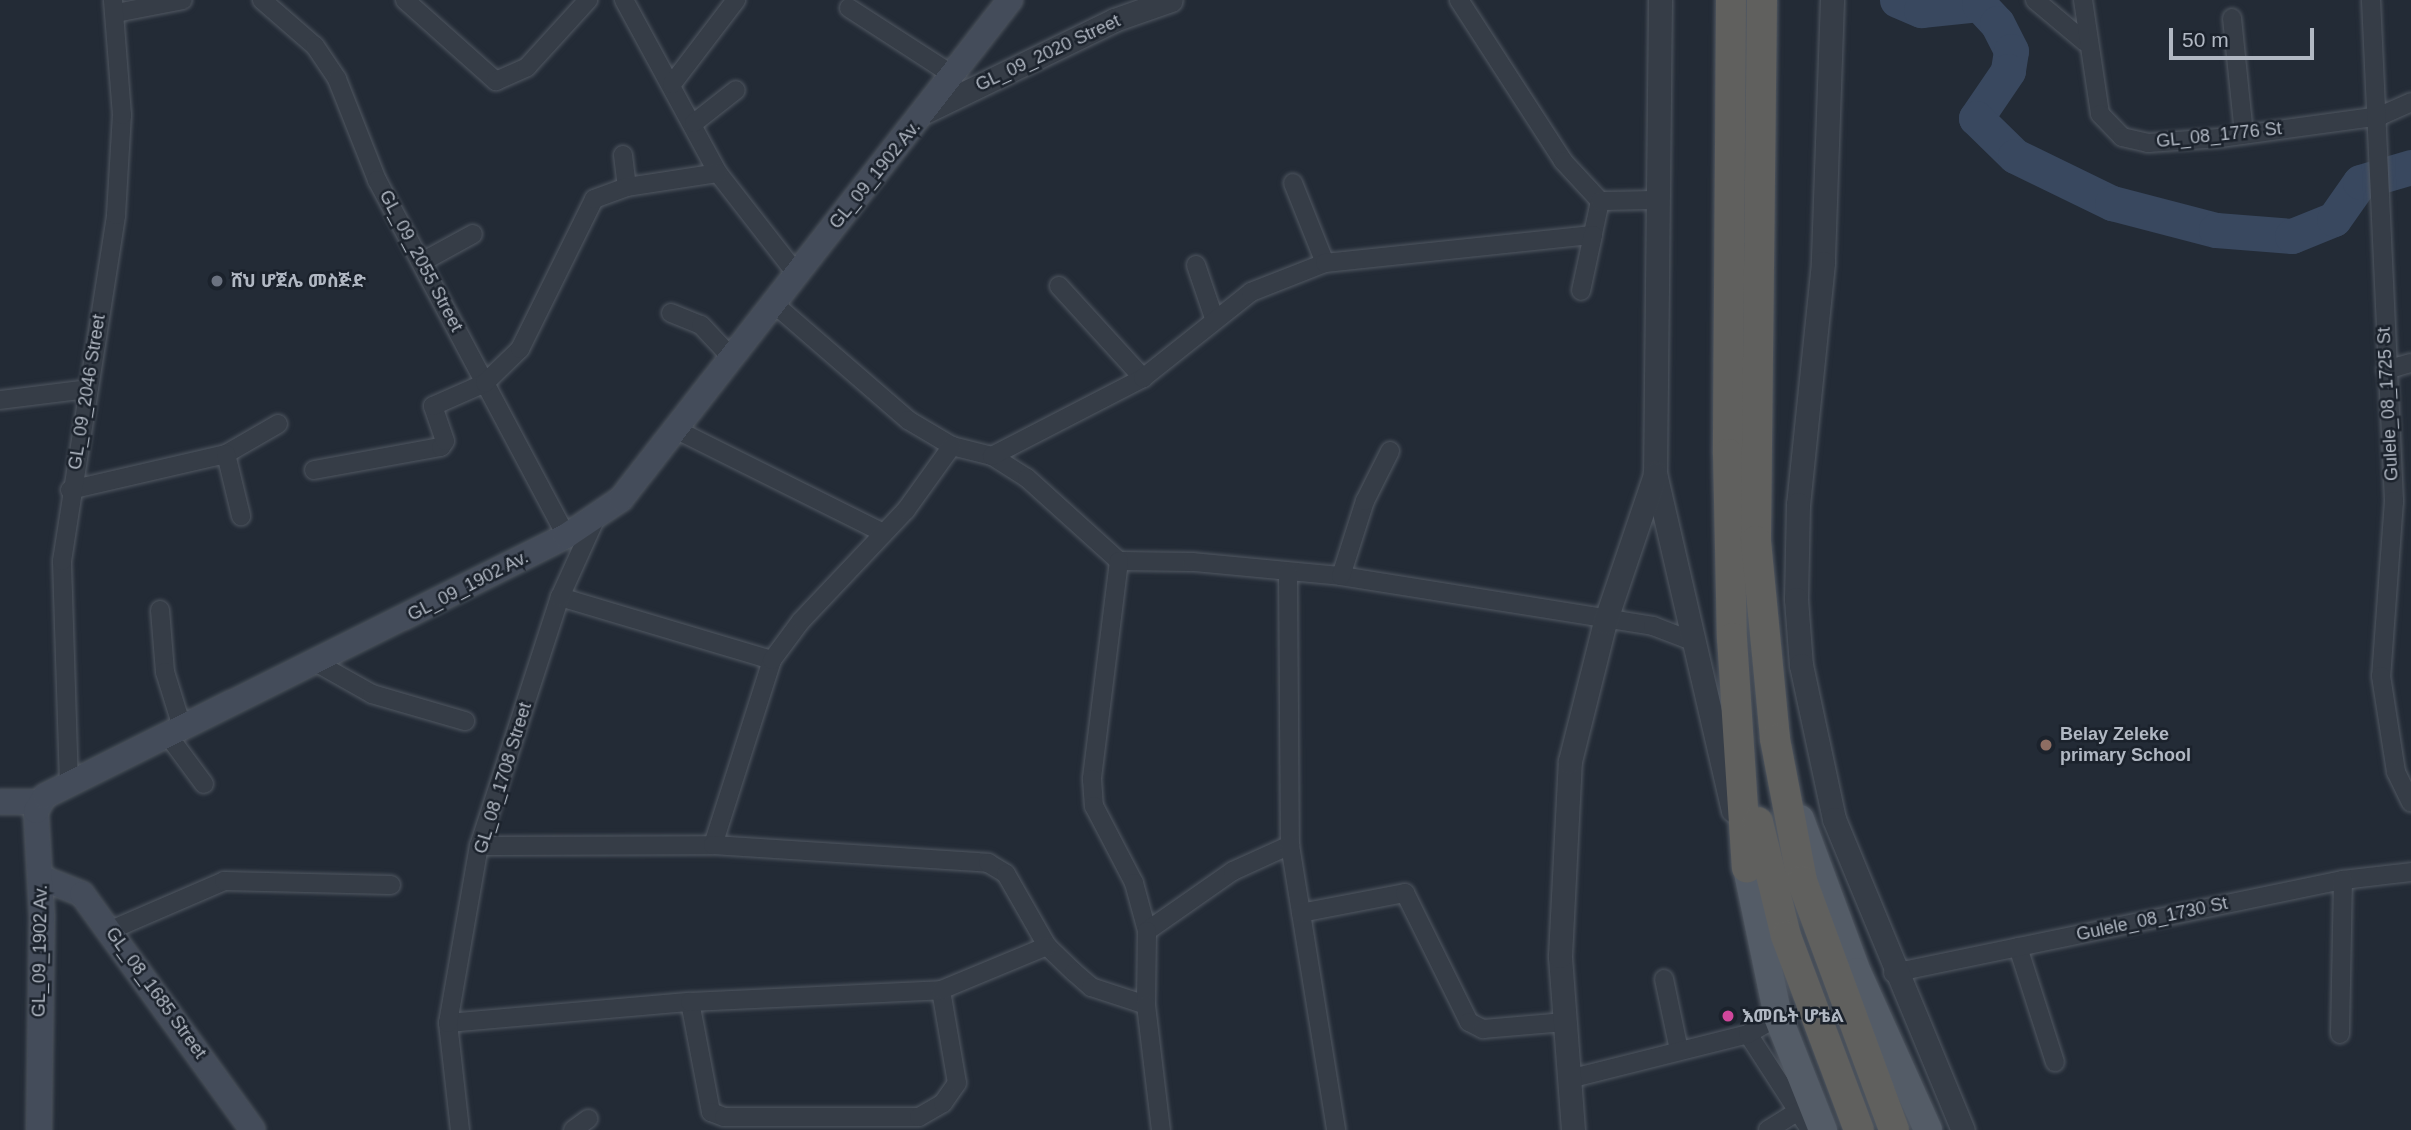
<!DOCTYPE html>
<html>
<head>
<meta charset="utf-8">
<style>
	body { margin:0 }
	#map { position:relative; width:2411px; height:1130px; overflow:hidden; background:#232b36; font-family:Helvetica,"Noto Sans Ethiopic",sans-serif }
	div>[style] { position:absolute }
	.river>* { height:35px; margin:-17.5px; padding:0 17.5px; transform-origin:17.5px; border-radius:17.5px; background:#39485f }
	.roads { filter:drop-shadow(0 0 2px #515862) drop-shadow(0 0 2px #515862) }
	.minor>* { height:18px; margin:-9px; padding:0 9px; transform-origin:9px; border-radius:9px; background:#363d47 }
	.tertiary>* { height:23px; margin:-11.5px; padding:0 11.5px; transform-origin:11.5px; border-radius:11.5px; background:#363d47 }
	.secondary>* { height:24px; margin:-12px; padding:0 12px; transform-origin:12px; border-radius:12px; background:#444c5a }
	.primary>* { height:28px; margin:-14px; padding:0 14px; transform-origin:14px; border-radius:14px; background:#545c67 }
	.trunk>* { height:30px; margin:-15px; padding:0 15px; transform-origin:15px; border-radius:15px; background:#60605e }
	.dots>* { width:19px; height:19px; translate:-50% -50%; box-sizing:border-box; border:4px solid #1b222c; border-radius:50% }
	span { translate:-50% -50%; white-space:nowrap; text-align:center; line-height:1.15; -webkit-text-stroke:5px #1b222c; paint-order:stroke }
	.street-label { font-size:18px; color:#b1b8c3 }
	.poi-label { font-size:18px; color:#b1b8c3; font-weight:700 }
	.left { translate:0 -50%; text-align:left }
	.scale { position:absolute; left:2169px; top:28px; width:145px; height:32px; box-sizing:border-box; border:4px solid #b1b8c3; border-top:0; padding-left:9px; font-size:21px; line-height:24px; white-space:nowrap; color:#b1b8c3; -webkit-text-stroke:5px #1b222c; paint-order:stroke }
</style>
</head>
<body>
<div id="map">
	<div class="river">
		<i style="left:1897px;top:0;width:26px;rotate:23deg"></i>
		<i style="left:1921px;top:10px;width:58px;rotate:-5.9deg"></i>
		<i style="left:1979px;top:4px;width:26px;rotate:47deg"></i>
		<i style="left:1997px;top:23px;width:31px;rotate:63deg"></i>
		<i style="left:2011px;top:51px;width:20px;rotate:99deg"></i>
		<i style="left:2008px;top:71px;width:57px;rotate:124.2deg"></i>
		<i style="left:1976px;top:118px;width:54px;rotate:44.3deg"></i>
		<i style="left:2015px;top:156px;width:108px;rotate:25.9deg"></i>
		<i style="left:2112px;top:203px;width:107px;rotate:14.6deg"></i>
		<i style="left:2216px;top:230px;width:76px;rotate:4.5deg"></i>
		<i style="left:2292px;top:236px;width:45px;rotate:-22deg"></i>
		<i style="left:2334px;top:219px;width:45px;rotate:-54.9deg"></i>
		<i style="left:2360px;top:182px;width:53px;rotate:-16.4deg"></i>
	</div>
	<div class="roads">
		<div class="minor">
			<i style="left:262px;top:0;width:70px;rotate:41deg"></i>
			<i style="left:315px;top:46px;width:40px;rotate:56deg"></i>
			<i style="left:337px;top:79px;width:109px;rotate:68.4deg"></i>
			<i style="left:377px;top:180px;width:403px;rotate:62deg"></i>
			<i style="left:405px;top:0;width:122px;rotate:41.7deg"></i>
			<i style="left:496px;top:81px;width:34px;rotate:-24deg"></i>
			<i style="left:527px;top:67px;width:91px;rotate:-47.7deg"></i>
			<i style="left:624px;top:0;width:197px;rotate:61.5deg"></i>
			<i style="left:718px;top:173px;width:125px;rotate:52.1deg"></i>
			<i style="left:1459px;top:0;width:192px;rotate:57.1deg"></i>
			<i style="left:1563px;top:161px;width:54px;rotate:47.2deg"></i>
			<i style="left:1600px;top:201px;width:35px;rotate:102deg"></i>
			<i style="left:2035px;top:0;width:65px;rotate:40deg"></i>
			<i style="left:2083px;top:0;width:115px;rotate:81.5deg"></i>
			<i style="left:2100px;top:114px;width:32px;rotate:46deg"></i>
			<i style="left:2122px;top:137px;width:27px;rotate:13deg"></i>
			<i style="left:2148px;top:143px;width:72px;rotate:-4deg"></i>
			<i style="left:2220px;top:138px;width:162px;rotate:-7.8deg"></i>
			<i style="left:2380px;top:116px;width:34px;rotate:-24deg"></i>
			<i style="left:2371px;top:0;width:502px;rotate:87.37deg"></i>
			<i style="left:2394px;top:501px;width:175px;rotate:94.2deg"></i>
			<i style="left:2381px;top:676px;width:97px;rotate:81.1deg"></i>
			<i style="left:2396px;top:772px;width:34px;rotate:64deg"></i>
			<i style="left:849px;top:8px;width:125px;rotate:32.9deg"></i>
			<i style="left:116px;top:13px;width:68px;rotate:-11deg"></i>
			<i style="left:2232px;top:18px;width:117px;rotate:84.1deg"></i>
			<i style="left:672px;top:84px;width:106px;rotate:-52.7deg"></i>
			<i style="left:694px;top:123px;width:53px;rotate:-38.2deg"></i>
			<i style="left:623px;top:155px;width:32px;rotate:83deg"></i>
			<i style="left:1293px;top:183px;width:86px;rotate:68.2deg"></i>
			<i style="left:1600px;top:201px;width:58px;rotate:-1deg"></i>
			<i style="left:422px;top:262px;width:58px;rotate:-28.8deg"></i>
			<i style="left:1196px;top:265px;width:56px;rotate:71.2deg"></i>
			<i style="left:1059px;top:286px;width:125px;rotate:47.6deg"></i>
			<i style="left:772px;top:302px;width:180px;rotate:40.9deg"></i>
			<i style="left:908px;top:420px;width:51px;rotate:30.6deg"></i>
			<i style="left:952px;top:446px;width:41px;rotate:14deg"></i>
			<i style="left:992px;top:456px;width:41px;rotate:32.2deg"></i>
			<i style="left:1027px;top:478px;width:124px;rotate:42.1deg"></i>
			<i style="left:1119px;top:561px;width:74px;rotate:0.8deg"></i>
			<i style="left:1193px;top:562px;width:149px;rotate:5.4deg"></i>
			<i style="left:1341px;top:576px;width:316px;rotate:9.1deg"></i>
			<i style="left:1653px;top:626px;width:45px;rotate:20.9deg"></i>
			<i style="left:671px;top:313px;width:32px;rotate:22deg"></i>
			<i style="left:701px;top:325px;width:42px;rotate:46.9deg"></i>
			<i style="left:2386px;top:370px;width:26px;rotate:-16deg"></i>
			<i style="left:0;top:400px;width:89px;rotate:-7.1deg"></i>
			<i style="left:675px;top:429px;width:233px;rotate:26.5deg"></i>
			<i style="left:226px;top:454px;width:60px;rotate:-30deg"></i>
			<i style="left:992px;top:456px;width:170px;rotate:-27.3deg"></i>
			<i style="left:1143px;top:378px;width:138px;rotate:-38.5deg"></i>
			<i style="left:1251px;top:292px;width:79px;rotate:-21.4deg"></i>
			<i style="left:1325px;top:263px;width:269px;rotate:-6deg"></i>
			<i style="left:1593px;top:235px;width:57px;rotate:102.1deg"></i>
			<i style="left:314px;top:470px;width:129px;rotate:-10.3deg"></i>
			<i style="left:441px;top:447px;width:7px;rotate:-56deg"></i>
			<i style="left:445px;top:441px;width:37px;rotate:-109deg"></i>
			<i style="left:433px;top:406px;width:57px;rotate:-23.9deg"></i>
			<i style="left:485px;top:383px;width:49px;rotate:-44.2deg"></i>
			<i style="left:520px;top:349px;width:167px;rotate:-63.7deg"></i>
			<i style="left:594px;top:199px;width:35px;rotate:-20deg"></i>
			<i style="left:627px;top:187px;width:92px;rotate:-8.7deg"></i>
			<i style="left:70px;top:490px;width:160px;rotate:-13deg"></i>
			<i style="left:226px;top:454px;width:64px;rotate:76.4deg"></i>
			<i style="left:1119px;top:561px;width:220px;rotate:97.1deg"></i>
			<i style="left:1092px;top:779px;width:27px;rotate:86deg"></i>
			<i style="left:1094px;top:806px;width:87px;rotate:62.5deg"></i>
			<i style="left:1134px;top:883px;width:50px;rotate:74.8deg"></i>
			<i style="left:1147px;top:931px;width:105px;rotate:-34.9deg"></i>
			<i style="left:1233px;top:871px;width:63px;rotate:-24.5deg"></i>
			<i style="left:1288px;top:572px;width:273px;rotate:89.6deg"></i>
			<i style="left:1290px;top:845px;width:289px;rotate:80.8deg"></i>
			<i style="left:1341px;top:576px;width:79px;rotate:-72.3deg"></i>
			<i style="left:1365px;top:501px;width:56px;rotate:-63.4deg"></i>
			<i style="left:560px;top:597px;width:221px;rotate:16.6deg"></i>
			<i style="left:160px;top:610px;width:62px;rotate:85.4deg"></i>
			<i style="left:165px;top:672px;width:61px;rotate:72.8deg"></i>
			<i style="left:317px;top:663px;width:63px;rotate:29.4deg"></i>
			<i style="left:372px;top:694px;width:97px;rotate:16.2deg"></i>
			<i style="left:170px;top:738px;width:57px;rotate:53.5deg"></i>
			<i style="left:69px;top:785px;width:224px;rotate:-91.8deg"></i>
			<i style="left:62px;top:561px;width:350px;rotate:-81.1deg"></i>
			<i style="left:116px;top:215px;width:100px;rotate:-86.6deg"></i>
			<i style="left:122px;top:115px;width:115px;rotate:-94.5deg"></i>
			<i style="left:713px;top:845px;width:194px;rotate:-72.3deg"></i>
			<i style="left:772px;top:660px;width:49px;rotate:-53.4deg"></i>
			<i style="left:801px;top:621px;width:153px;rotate:-46.6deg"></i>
			<i style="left:906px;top:510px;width:79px;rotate:-54.3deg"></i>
			<i style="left:479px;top:846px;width:234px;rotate:-0.2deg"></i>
			<i style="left:713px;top:845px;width:276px;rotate:3.7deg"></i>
			<i style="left:988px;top:863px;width:21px;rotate:31deg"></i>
			<i style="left:1006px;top:874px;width:83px;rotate:60.3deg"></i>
			<i style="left:1047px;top:946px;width:37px;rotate:44deg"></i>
			<i style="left:1074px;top:972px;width:23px;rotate:41deg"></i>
			<i style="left:1091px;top:987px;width:58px;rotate:18.1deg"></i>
			<i style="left:1301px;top:913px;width:106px;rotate:-10.9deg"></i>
			<i style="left:1405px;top:893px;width:144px;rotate:63.6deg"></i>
			<i style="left:1469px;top:1022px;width:16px;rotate:27deg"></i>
			<i style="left:1483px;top:1029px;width:82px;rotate:-4.9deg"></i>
			<i style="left:111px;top:930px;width:123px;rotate:-23.4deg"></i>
			<i style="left:224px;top:881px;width:167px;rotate:1.4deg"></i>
			<i style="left:1147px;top:931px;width:74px;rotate:90.8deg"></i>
			<i style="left:1146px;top:1005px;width:126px;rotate:83.2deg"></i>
			<i style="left:2018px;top:947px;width:121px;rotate:72.2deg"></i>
			<i style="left:1893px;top:973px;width:460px;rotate:-11.7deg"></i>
			<i style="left:2343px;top:880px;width:68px;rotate:-6.7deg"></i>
			<i style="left:1664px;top:979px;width:73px;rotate:78.1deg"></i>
			<i style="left:690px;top:1002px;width:112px;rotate:79.2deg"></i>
			<i style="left:711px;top:1112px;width:14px;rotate:21deg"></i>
			<i style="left:724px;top:1117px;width:195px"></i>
			<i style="left:919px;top:1117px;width:28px;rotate:-30deg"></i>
			<i style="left:943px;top:1103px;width:24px;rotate:-55deg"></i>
			<i style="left:957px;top:1083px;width:94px;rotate:-99.8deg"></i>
			<i style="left:448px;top:1023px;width:243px;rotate:-5deg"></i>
			<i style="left:690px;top:1002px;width:251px;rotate:-2.7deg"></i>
			<i style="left:941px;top:990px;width:115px;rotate:-22.5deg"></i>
			<i style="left:1748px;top:1034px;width:114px;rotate:57.1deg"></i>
			<i style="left:2340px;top:1034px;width:154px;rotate:-88.9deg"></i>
			<i style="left:1569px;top:1079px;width:185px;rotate:-14.1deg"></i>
			<i style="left:1748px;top:1034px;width:34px;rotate:-30deg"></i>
			<i style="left:460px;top:1130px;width:108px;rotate:-96.4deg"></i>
			<i style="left:448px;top:1023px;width:180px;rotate:-80.1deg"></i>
			<i style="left:479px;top:846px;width:262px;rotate:-72deg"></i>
			<i style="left:560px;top:597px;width:85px;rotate:-65.6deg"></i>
			<i style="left:573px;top:1130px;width:19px;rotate:-36deg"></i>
			<i style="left:1768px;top:1130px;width:34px;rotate:-32deg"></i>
		</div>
		<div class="tertiary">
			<i style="left:1660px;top:0;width:473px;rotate:90.6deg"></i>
			<i style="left:1655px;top:473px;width:346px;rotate:77deg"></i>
			<i style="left:1832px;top:0;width:263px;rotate:92deg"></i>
			<i style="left:1823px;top:263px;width:242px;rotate:95.9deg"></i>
			<i style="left:1798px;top:504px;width:95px;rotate:91.2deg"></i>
			<i style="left:1796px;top:599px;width:66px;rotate:85.7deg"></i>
			<i style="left:1801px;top:665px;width:157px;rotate:77.9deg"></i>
			<i style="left:1834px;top:819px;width:337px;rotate:67.5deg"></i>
			<i style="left:927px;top:111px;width:208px;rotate:-25.9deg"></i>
			<i style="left:1114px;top:20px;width:60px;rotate:-19.3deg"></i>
			<i style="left:1573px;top:1130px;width:174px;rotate:-94.3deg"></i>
			<i style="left:1560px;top:956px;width:195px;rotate:-87.1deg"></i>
			<i style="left:1570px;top:761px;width:143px;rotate:-75.9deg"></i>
			<i style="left:1605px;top:622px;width:156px;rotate:-71.3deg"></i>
		</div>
		<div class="secondary">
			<i style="left:0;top:802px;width:40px"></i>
			<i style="left:42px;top:878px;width:43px;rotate:21.8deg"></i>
			<i style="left:82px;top:894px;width:291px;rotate:54.1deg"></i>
			<i style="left:39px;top:1130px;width:214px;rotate:-89.2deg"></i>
			<i style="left:42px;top:916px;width:105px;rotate:-93.3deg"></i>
			<i style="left:36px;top:811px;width:17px;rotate:-59deg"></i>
			<i style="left:45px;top:796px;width:582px;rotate:-26.52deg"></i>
			<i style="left:566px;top:536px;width:66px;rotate:-33.9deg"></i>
			<i style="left:621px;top:499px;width:633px;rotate:-52.06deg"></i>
		</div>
		<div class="primary">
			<i style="left:1800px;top:819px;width:163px;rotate:69.6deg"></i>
			<i style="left:1857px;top:972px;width:173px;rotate:65.8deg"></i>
			<i style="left:1747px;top:868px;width:152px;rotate:78.2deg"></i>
			<i style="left:1778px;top:1017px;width:122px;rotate:68.3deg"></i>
		</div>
		<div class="trunk">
			<i style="left:1731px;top:0;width:454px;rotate:90.4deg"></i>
			<i style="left:1728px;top:454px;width:184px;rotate:88.8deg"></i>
			<i style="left:1732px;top:638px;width:230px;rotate:86.3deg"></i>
			<i style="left:1762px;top:0;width:541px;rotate:90.64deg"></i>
			<i style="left:1756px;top:541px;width:199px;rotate:84.5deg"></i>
			<i style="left:1775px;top:739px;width:145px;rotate:79.2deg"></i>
			<i style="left:1802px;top:881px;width:265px;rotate:69.7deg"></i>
			<i style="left:1758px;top:822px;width:117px;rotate:76.2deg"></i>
			<i style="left:1786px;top:936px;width:207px;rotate:69.4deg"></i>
		</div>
	</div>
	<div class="dots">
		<i style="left:217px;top:281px;background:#6b7280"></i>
		<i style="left:2046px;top:745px;background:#8d6e63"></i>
		<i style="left:1728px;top:1016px;background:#d1479c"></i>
	</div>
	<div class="street-label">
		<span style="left:1048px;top:53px;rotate:-25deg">GL_09_2020 Street</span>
		<span style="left:2219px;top:135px;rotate:-6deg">GL_08_1776 St</span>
		<span style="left:875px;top:175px;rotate:-51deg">GL_09_1902 Av.</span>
		<span style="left:421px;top:261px;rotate:62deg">GL_09_2055 Street</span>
		<span style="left:87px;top:392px;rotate:-81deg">GL_09_2046 Street</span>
		<span style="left:2388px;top:404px;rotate:-93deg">Gulele_08_1725 St</span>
		<span style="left:468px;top:586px;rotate:-27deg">GL_09_1902 Av.</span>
		<span style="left:503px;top:778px;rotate:-73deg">GL_08_1708 Street</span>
		<span style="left:2152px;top:919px;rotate:-12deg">Gulele_08_1730 St</span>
		<span style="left:40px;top:951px;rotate:-89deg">GL_09_1902 Av.</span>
		<span style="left:156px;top:993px;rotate:54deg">GL_08_1685 Street</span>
	</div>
	<div class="poi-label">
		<span class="left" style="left:231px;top:281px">ሸህ ሆጀሌ መስጅድ</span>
		<span class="left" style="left:2060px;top:745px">Belay Zeleke<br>primary School</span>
		<span class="left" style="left:1742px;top:1016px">እመቤት ሆቴል</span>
	</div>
	<div class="scale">50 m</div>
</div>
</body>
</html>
